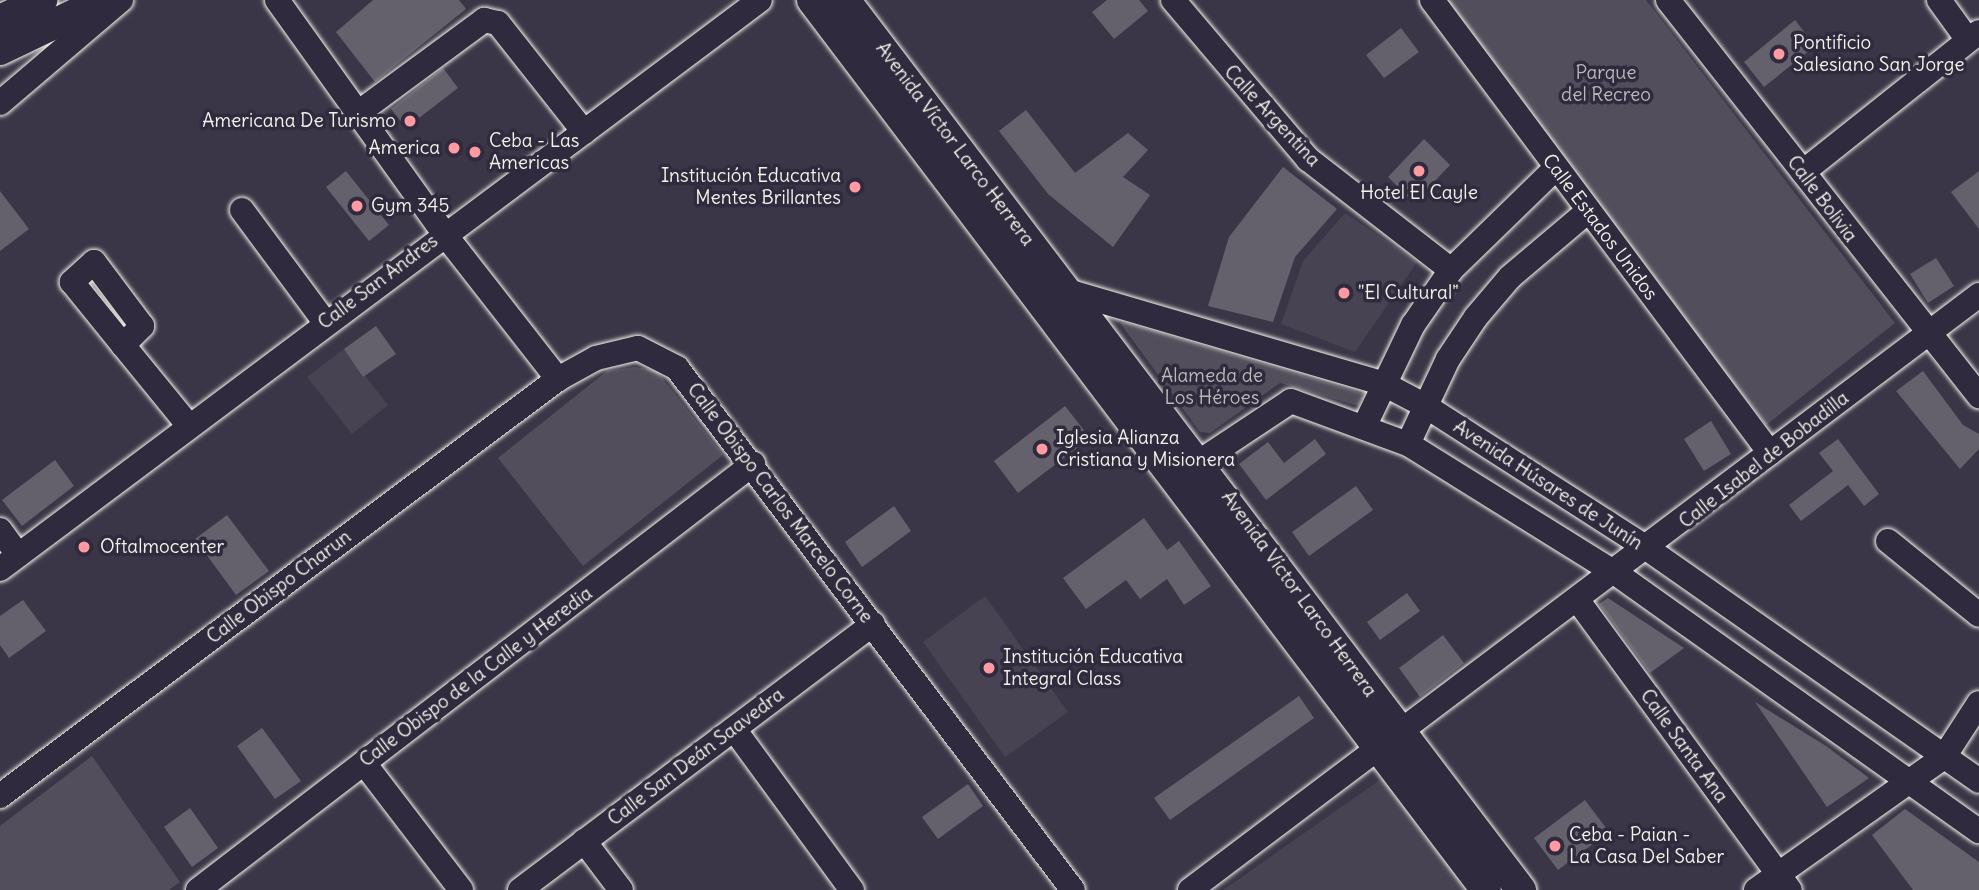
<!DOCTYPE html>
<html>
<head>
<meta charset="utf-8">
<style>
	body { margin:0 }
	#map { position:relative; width:1979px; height:890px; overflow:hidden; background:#3b3647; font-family:Delius,sans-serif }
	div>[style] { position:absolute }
	.built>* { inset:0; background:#484352 }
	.green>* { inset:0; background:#534e5c }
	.building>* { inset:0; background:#65616c }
	.roads { filter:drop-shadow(0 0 2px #f4f1e8) drop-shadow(0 0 2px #f4f1e8) }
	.minor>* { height:24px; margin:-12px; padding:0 12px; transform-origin:12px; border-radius:12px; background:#2f2a3d }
	.major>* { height:30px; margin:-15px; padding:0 15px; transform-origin:15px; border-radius:15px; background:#2f2a3d }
	.dots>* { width:19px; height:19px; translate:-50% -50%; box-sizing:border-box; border:4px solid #2f2a3d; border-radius:50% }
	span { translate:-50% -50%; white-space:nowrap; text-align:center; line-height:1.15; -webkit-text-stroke:7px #2f2a3d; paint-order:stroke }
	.poi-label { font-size:19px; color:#f4f1e8 }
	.left { translate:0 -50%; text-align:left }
	.right { translate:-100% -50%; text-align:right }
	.park-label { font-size:19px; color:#bcb8b7 }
	.street-label { font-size:19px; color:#f4f1e8 }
</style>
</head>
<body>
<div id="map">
	<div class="built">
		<i style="clip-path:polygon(1345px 213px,1417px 262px,1355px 352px,1281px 324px,1303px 261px)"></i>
		<i style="clip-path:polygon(344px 349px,388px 405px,352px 434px,307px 377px)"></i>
		<i style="clip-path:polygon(985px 596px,1068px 712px,1005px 757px,923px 642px)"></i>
		<i style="clip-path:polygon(1387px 775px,1468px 890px,1223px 890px)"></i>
	</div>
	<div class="green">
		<i style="clip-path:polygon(1445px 0,1646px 0,1895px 323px,1766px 425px,1440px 4px)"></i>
		<i style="clip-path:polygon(1120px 323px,1126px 323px,1364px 394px,1359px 406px,1280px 383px,1210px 433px,1200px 432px)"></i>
		<i style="clip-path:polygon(634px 367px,656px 370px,723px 455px,583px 566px,498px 458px,607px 371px)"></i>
		<i style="clip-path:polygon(92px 756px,180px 882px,169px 890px,0 890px,0 826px)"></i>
	</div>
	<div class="building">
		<i style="clip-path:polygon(373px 0,459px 0,466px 9px,375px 82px,336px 32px)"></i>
		<i style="clip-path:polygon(1107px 0,1139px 0,1148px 11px,1114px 39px,1092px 12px)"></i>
		<i style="clip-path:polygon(1795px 20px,1815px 46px,1764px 87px,1744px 62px)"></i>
		<i style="clip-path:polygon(1401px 28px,1419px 52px,1384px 78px,1366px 55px)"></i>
		<i style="clip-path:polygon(443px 68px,458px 88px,406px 128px,391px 109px)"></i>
		<i style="clip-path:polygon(1026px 110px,1075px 173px,1128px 133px,1148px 150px,1123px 177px,1150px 195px,1113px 247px,1048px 194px,999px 131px)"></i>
		<i style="clip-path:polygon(1424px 139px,1450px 165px,1414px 203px,1388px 177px)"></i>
		<i style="clip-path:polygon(1283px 167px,1337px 209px,1295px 257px,1273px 322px,1208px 306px,1229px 237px)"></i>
		<i style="clip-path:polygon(346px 171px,389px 225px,369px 241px,326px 187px)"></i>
		<i style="clip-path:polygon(1979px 171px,1979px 229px,1951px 192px)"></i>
		<i style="clip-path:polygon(0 191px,29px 229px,0 251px)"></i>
		<i style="clip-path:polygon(1936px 258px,1954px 286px,1928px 303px,1910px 274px)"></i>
		<i style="clip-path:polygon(376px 326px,396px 354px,363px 377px,344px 349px)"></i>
		<i style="clip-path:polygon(1923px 371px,1963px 425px,1979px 434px,1979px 449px,1960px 469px,1896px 391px)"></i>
		<i style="clip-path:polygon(1065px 406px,1090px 438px,1018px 493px,994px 461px)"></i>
		<i style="clip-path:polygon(1711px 421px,1731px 454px,1704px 471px,1684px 439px)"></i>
		<i style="clip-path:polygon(1315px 439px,1326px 454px,1266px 500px,1239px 464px,1268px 442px,1284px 463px)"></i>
		<i style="clip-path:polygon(1838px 439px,1879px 494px,1864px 506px,1848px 485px,1801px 521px,1789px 505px,1833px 471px,1819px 453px)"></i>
		<i style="clip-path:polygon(55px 460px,74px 486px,22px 526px,2px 500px)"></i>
		<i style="clip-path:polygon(1356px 486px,1373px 510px,1309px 556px,1292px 532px)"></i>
		<i style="clip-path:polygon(894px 506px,911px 531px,862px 567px,845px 542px)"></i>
		<i style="clip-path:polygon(227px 515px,269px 571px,236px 595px,195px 539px)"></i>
		<i style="clip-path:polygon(1144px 518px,1167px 550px,1179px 541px,1211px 586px,1184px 605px,1167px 579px,1140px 599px,1126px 580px,1086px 609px,1063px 578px)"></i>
		<i style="clip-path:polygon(1407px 593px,1420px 611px,1380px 640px,1367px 622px)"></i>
		<i style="clip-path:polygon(1608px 598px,1684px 648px,1650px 673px,1599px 604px)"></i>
		<i style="clip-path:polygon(23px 600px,46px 631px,9px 658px,0 645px,0 616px)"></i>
		<i style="clip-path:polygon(1443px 635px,1464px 663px,1420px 697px,1399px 668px)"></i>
		<i style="clip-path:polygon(1299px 696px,1314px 718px,1170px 820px,1154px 798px)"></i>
		<i style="clip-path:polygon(1755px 702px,1826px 746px,1869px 778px,1827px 807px)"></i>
		<i style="clip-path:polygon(262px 728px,301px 781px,275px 799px,237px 746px)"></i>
		<i style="clip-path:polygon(968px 784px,983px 806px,938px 839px,922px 817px)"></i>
		<i style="clip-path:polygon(1585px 800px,1609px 832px,1558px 870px,1534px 838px)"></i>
		<i style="clip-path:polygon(190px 808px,218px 848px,192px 867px,164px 827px)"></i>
		<i style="clip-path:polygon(1905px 809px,1979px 862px,1979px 890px,1913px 890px,1872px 835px)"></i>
	</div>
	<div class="roads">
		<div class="minor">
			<i style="left:277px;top:0;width:285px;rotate:54.4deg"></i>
			<i style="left:443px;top:232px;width:187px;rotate:52deg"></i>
			<i style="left:1173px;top:0;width:209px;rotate:49.7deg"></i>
			<i style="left:1308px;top:159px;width:181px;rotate:37.8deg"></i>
			<i style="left:1432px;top:0;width:565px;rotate:53.27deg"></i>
			<i style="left:1668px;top:0;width:504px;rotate:51.86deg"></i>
			<i style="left:1939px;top:0;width:49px;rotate:54.1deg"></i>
			<i style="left:0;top:103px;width:159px;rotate:-40.4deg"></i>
			<i style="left:358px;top:113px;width:157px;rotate:-36.4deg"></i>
			<i style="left:484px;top:20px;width:14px;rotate:12deg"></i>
			<i style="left:498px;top:23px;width:139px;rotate:51.7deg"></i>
			<i style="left:1803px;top:172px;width:225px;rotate:-38.5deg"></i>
			<i style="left:242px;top:210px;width:139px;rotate:53.5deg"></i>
			<i style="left:1067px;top:291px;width:328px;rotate:16.3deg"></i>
			<i style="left:1382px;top:383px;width:47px;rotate:27.6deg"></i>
			<i style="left:1424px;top:405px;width:266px;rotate:32.7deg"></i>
			<i style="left:1648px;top:549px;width:404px;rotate:35deg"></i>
			<i style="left:123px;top:345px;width:27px;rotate:-45deg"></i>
			<i style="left:142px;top:326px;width:80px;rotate:-126.9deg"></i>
			<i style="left:94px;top:262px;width:30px;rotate:138deg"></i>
			<i style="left:72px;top:282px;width:81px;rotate:51deg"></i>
			<i style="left:123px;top:345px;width:104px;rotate:50.8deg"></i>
			<i style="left:1365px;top:425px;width:111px;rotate:-64.4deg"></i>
			<i style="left:1413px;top:325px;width:67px;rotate:-55.4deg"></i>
			<i style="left:1451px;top:270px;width:146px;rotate:-44.2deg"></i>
			<i style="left:1408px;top:444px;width:94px;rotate:-64.8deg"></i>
			<i style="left:1448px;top:359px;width:50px;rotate:-56.3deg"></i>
			<i style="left:1476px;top:317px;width:52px;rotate:-49.6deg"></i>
			<i style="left:1510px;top:277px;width:102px;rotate:-40.2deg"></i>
			<i style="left:1184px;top:472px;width:128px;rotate:-33.6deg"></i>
			<i style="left:1291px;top:401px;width:125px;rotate:20.2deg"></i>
			<i style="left:1408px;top:444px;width:246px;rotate:31.9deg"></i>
			<i style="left:1617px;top:574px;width:444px;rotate:35.4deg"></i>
			<i style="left:0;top:530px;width:31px;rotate:54deg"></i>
			<i style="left:1888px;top:541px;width:117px;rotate:39.1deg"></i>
			<i style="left:0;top:569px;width:949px;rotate:-36.82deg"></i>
			<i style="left:1579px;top:602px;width:357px;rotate:53.8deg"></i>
			<i style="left:734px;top:729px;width:200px;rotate:53.8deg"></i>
			<i style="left:364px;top:763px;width:160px;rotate:52.6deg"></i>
			<i style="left:0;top:796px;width:697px;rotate:-36.77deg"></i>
			<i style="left:558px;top:379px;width:43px;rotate:-28.9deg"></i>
			<i style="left:596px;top:358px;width:43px;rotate:-13.4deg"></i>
			<i style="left:638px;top:348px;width:44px;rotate:27.1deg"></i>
			<i style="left:677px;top:368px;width:655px;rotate:52.82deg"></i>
			<i style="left:584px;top:841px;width:61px;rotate:52.9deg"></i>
			<i style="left:198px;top:890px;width:700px;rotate:-37.51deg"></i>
			<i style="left:520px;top:890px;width:442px;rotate:-37deg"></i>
			<i style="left:1190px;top:890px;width:988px;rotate:-37.02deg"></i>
			<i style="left:1756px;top:890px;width:230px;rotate:-35.3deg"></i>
			<i style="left:1944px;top:757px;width:64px;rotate:-57.1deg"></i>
		</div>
		<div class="major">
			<i style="left:812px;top:0;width:1116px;rotate:52.86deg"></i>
			<i style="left:845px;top:0;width:1118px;rotate:52.78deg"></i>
			<i style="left:0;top:20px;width:47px;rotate:-25.5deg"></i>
			<i style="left:0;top:50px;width:115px;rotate:-25.7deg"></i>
		</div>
	</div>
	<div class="dots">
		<i style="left:1779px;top:54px;background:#ff9aa2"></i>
		<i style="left:410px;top:121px;background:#ff9aa2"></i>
		<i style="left:454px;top:148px;background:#ff9aa2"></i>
		<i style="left:475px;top:152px;background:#ff9aa2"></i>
		<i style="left:1419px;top:171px;background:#ff9aa2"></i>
		<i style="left:855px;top:187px;background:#ff9aa2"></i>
		<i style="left:357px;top:206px;background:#ff9aa2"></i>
		<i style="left:1344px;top:293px;background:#ff9aa2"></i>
		<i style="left:1042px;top:449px;background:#ff9aa2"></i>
		<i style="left:84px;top:547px;background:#ff9aa2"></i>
		<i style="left:989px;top:668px;background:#ff9aa2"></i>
		<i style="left:1555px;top:846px;background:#ff9aa2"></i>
	</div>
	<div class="poi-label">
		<span class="left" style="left:1793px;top:54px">Pontificio<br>Salesiano San Jorge</span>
		<span class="right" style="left:396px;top:121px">Americana De Turismo</span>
		<span class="left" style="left:489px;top:152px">Ceba - Las<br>Americas</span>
		<span class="right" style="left:440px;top:148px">America</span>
		<span class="right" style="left:841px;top:187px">Institución Educativa<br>Mentes Brillantes</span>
		<span style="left:1419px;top:193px">Hotel El Cayle</span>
		<span class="left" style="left:371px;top:206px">Gym 345</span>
		<span class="left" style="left:1358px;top:293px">"El Cultural"</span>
		<span class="left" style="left:1056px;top:449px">Iglesia Alianza<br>Cristiana y Misionera</span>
		<span class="left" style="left:100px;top:547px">Oftalmocenter</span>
		<span class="left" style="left:1003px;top:668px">Institución Educativa<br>Integral Class</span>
		<span class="left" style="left:1569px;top:846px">Ceba - Paian -<br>La Casa Del Saber</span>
	</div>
	<div class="park-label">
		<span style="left:1606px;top:84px">Parque<br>del Recreo</span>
		<span style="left:1212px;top:387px">Alameda de<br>Los Héroes</span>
	</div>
	<div class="street-label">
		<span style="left:1272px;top:116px;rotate:47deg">Calle Argentina</span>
		<span style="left:955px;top:144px;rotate:53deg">Avenida Víctor Larco Herrera</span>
		<span style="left:1822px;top:199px;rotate:53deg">Calle Bolivia</span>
		<span style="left:1600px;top:227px;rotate:53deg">Calle Estados Unidos</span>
		<span style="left:378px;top:282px;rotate:-37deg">Calle San Andres</span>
		<span style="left:1764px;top:460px;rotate:-38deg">Calle Isabel de Bobadilla</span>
		<span style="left:1548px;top:485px;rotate:33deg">Avenida Húsares de Junín</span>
		<span style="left:780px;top:503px;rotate:53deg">Calle Obispo Carlos Marcelo Corne</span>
		<span style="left:279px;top:587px;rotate:-37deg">Calle Obispo Charun</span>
		<span style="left:1299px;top:594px;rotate:54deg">Avenida Víctor Larco Herrera</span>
		<span style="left:476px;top:677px;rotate:-37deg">Calle Obispo de la Calle y Heredia</span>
		<span style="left:1684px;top:746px;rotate:54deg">Calle Santa Ana</span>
		<span style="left:696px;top:757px;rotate:-37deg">Calle San Deán Saavedra</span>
	</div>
</div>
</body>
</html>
